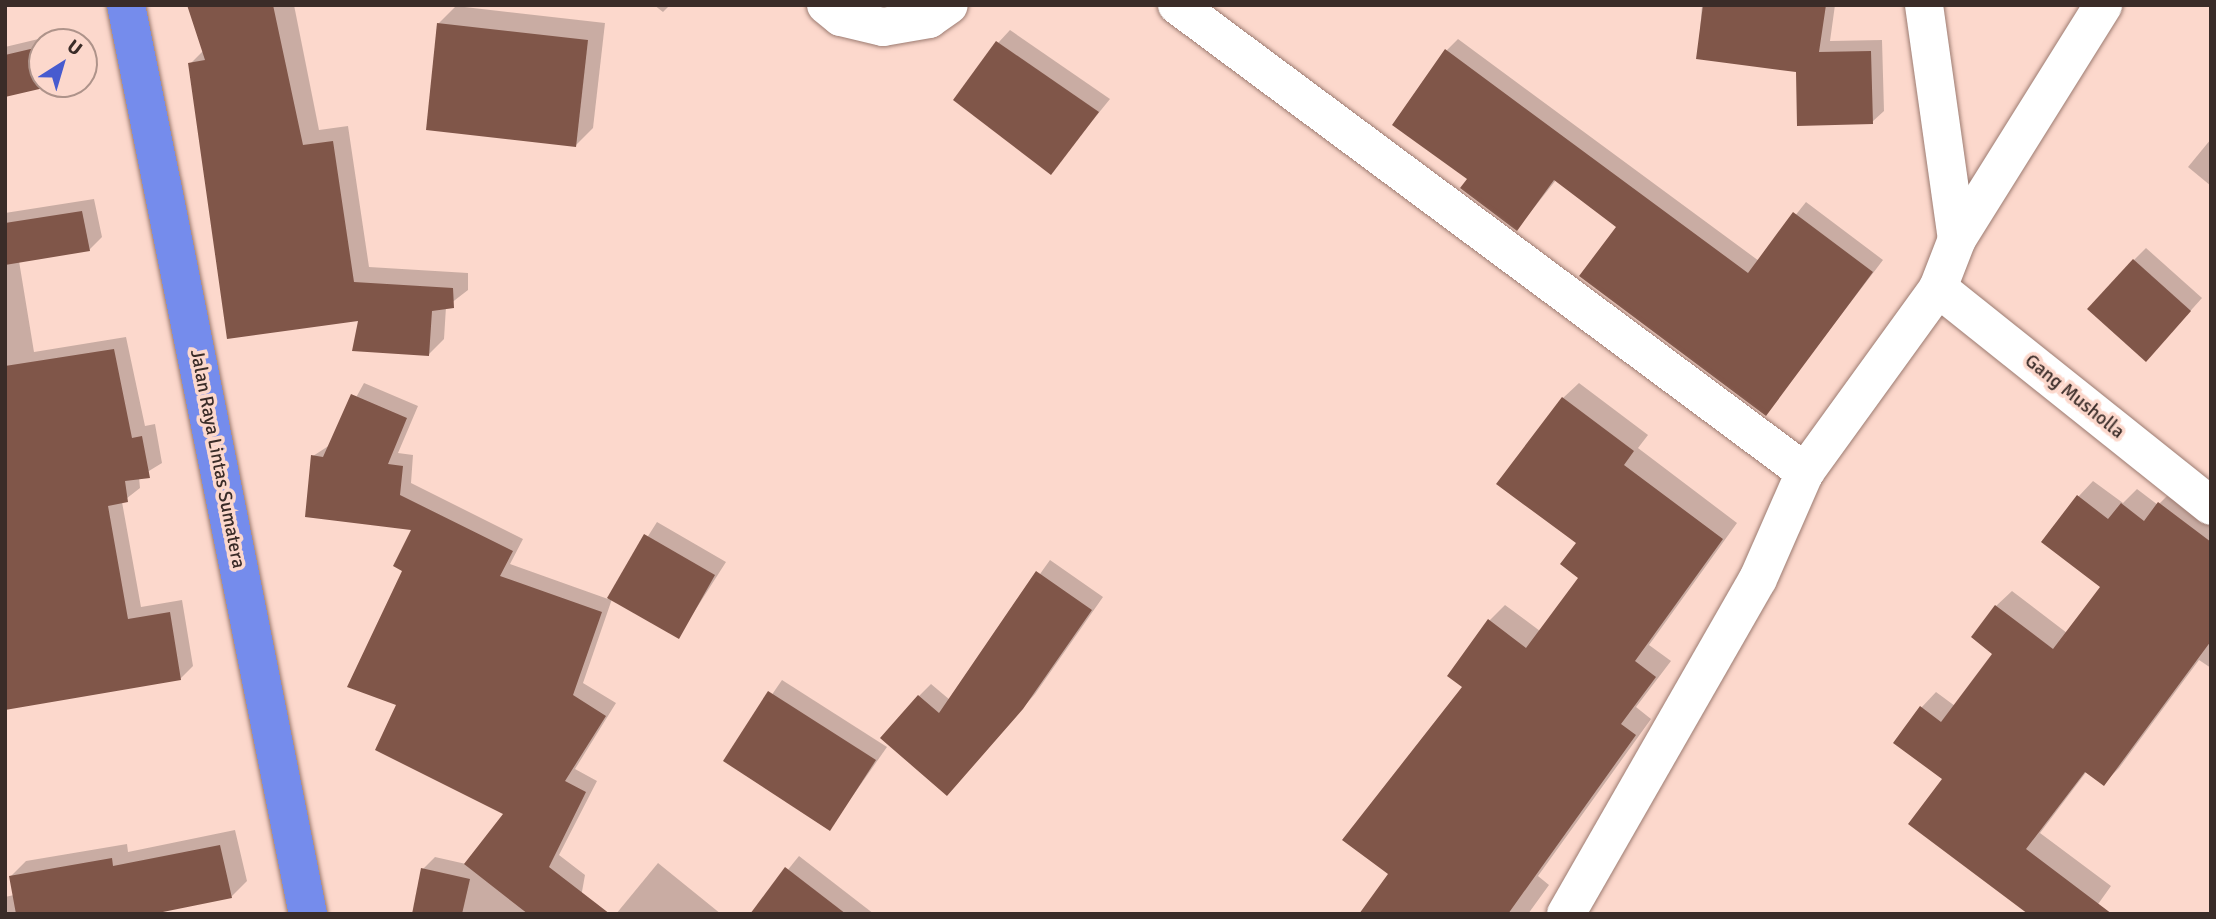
<!DOCTYPE html>
<html>
<head>
<meta charset="utf-8">
<style>
	body { margin:0 }
	#map { position:relative; width:2216px; height:919px; overflow:hidden; background:#fcd8cc; font-family:Signika,sans-serif }
	div>[style] { position:absolute }
	.shadow>* { inset:0; background:#0003 }
	.building>* { inset:0; background:#805649 }
	.roads { filter:drop-shadow(0 0 2px #9c7b71) drop-shadow(0 0 2px #9c7b71) }
	.street>* { height:38px; margin:-19px; padding:0 19px; transform-origin:19px; border-radius:19px; background:#fff }
	.highway>* { height:38px; margin:-19px; padding:0 19px; transform-origin:19px; border-radius:19px; background:#758cec }
	span { translate:-50% -50%; white-space:nowrap; text-align:center; line-height:1.15; -webkit-text-stroke:7px #fcd8cc; paint-order:stroke }
	.street-label { font-size:19px; color:#3a2c28 }
	.frame { position:absolute; inset:0; border:7px solid #3a2c28; pointer-events:none }
	.north { position:absolute; left:28px; top:28px; width:70px; height:70px; box-sizing:border-box; background:#fcd8cc; border:2px solid #ae938a; border-radius:50%; rotate:37deg; font-size:19px; font-weight:700; line-height:28px; text-align:center; color:#3a2c28 }
	.north::after { content:''; display:block; margin:auto; width:24px; height:32px; background:#475bcf; clip-path:polygon(50% 0,100% 100%,50% 72%,0 100%) }
</style>
</head>
<body>
<div id="map">
	<div class="shadow">
		<i style="clip-path:polygon(189px 5px,294px 5px,319px 130px,348px 126px,369px 267px,468px 273px,468px 290px,446px 307px,444px 339px,429px 354px,360px 319px,190px 64px,204px 50px)"></i>
		<i style="clip-path:polygon(654px 5px,670px 5px,663px 12px)"></i>
		<i style="clip-path:polygon(1702px 5px,1835px 5px,1830px 41px,1882px 40px,1884px 111px,1872px 122px,1798px 71px,1698px 57px)"></i>
		<i style="clip-path:polygon(456px 6px,605px 23px,593px 128px,576px 145px,438px 24px)"></i>
		<i style="clip-path:polygon(1010px 30px,1110px 99px,1050px 173px,998px 43px)"></i>
		<i style="clip-path:polygon(51px 36px,52px 42px,42px 42px,42px 84px,48px 84px,5px 95px,5px 47px)"></i>
		<i style="clip-path:polygon(1458px 39px,1759px 261px,1806px 202px,1883px 260px,1766px 413px,1618px 227px,1556px 180px,1517px 229px,1470px 179px,1447px 50px)"></i>
		<i style="clip-path:polygon(2211px 139px,2211px 186px,2188px 167px)"></i>
		<i style="clip-path:polygon(94px 199px,102px 237px,89px 250px,19px 261px,34px 352px,126px 337px,145px 426px,155px 424px,162px 463px,139px 477px,140px 488px,122px 502px,141px 607px,182px 600px,193px 666px,180px 679px,5px 708px,5px 213px)"></i>
		<i style="clip-path:polygon(2146px 248px,2202px 298px,2158px 347px,2134px 260px)"></i>
		<i style="clip-path:polygon(364px 383px,418px 406px,398px 453px,413px 455px,411px 483px,523px 539px,510px 564px,608px 599px,657px 522px,726px 562px,678px 637px,612px 599px,583px 683px,616px 703px,575px 769px,597px 781px,559px 855px,585px 875px,578px 914px,413px 914px,423px 869px,435px 857px,466px 864px,505px 813px,405px 570px,414px 528px,313px 456px,330px 445px)"></i>
		<i style="clip-path:polygon(1579px 383px,1648px 435px,1638px 448px,1737px 523px,1649px 645px,1671px 661px,1636px 707px,1651px 719px,1538px 876px,1549px 885px,1528px 914px,1361px 914px,1390px 874px,1489px 621px,1505px 605px,1540px 631px,1581px 578px,1563px 398px)"></i>
		<i style="clip-path:polygon(2093px 481px,2123px 503px,2137px 489px,2158px 505px,2175px 488px,2211px 512px,2211px 668px,2199px 660px,2119px 768px,2103px 784px,2087px 771px,2040px 833px,2111px 886px,2091px 914px,1945px 779px,1921px 708px,1936px 692px,1955px 706px,1995px 653px,1996px 606px,2012px 591px,2067px 633px,2102px 586px,2078px 497px)"></i>
		<i style="clip-path:polygon(1050px 560px,1103px 597px,1035px 694px,959px 781px,919px 696px,931px 684px,950px 700px)"></i>
		<i style="clip-path:polygon(782px 680px,887px 747px,830px 828px,726px 761px)"></i>
		<i style="clip-path:polygon(235px 830px,247px 881px,231px 897px,144px 914px,5px 914px,5px 897px,14px 895px,11px 876px,26px 861px,127px 844px,128px 852px)"></i>
		<i style="clip-path:polygon(799px 856px,874px 914px,752px 914px)"></i>
		<i style="clip-path:polygon(658px 863px,721px 914px,616px 914px)"></i>
	</div>
	<div class="building">
		<i style="clip-path:polygon(187px 5px,273px 5px,303px 145px,333px 141px,354px 282px,453px 288px,454px 308px,432px 311px,429px 356px,352px 351px,358px 321px,227px 339px,188px 63px,205px 60px)"></i>
		<i style="clip-path:polygon(1703px 5px,1826px 5px,1819px 52px,1871px 51px,1873px 124px,1797px 126px,1796px 72px,1696px 59px)"></i>
		<i style="clip-path:polygon(437px 23px,588px 40px,576px 147px,426px 130px)"></i>
		<i style="clip-path:polygon(996px 41px,1099px 112px,1051px 175px,953px 100px)"></i>
		<i style="clip-path:polygon(39px 47px,42px 84px,48px 87px,5px 97px,5px 55px)"></i>
		<i style="clip-path:polygon(1445px 49px,1748px 273px,1793px 212px,1873px 272px,1766px 416px,1579px 276px,1616px 227px,1554px 180px,1517px 231px,1460px 188px,1467px 179px,1392px 125px)"></i>
		<i style="clip-path:polygon(82px 211px,90px 251px,5px 265px,5px 223px)"></i>
		<i style="clip-path:polygon(2133px 259px,2191px 311px,2146px 362px,2087px 309px)"></i>
		<i style="clip-path:polygon(114px 349px,132px 438px,142px 436px,150px 478px,125px 481px,128px 502px,108px 506px,128px 619px,170px 612px,181px 680px,5px 710px,5px 366px)"></i>
		<i style="clip-path:polygon(351px 394px,407px 418px,388px 464px,403px 466px,400px 495px,513px 551px,500px 576px,602px 612px,573px 695px,606px 716px,565px 781px,586px 792px,549px 867px,610px 914px,528px 914px,464px 864px,503px 814px,375px 750px,396px 705px,347px 687px,402px 571px,393px 566px,411px 530px,305px 517px,311px 455px,323px 457px)"></i>
		<i style="clip-path:polygon(1562px 397px,1634px 451px,1624px 465px,1723px 539px,1635px 661px,1656px 677px,1621px 724px,1636px 735px,1508px 914px,1359px 914px,1388px 874px,1342px 840px,1462px 687px,1447px 676px,1488px 619px,1526px 648px,1578px 578px,1560px 564px,1576px 543px,1496px 484px)"></i>
		<i style="clip-path:polygon(2077px 495px,2108px 519px,2121px 503px,2144px 521px,2158px 502px,2211px 542px,2211px 641px,2104px 786px,2085px 772px,2026px 849px,2112px 914px,2028px 914px,1908px 824px,1942px 779px,1893px 743px,1920px 706px,1941px 722px,1992px 654px,1971px 637px,1995px 605px,2053px 649px,2100px 587px,2041px 542px)"></i>
		<i style="clip-path:polygon(644px 534px,715px 575px,679px 639px,607px 598px)"></i>
		<i style="clip-path:polygon(1036px 571px,1092px 610px,1023px 709px,947px 796px,880px 738px,918px 695px,939px 713px)"></i>
		<i style="clip-path:polygon(768px 691px,876px 760px,830px 831px,723px 761px)"></i>
		<i style="clip-path:polygon(220px 845px,232px 898px,153px 914px,16px 914px,9px 876px,112px 858px,113px 866px)"></i>
		<i style="clip-path:polygon(785px 867px,846px 914px,750px 914px)"></i>
		<i style="clip-path:polygon(421px 868px,470px 879px,462px 914px,412px 914px)"></i>
	</div>
	<div class="roads">
		<div class="street">
			<i style="left:826px;top:5px;width:19px;rotate:39deg"></i>
			<i style="left:841px;top:17px;width:43px;rotate:13.4deg"></i>
			<i style="left:883px;top:27px;width:47px;rotate:-9.9deg"></i>
			<i style="left:929px;top:19px;width:24px;rotate:-35deg"></i>
			<i style="left:1177px;top:5px;width:783px;rotate:36.64deg"></i>
			<i style="left:1924px;top:5px;width:236px;rotate:82deg"></i>
			<i style="left:1938px;top:288px;width:349px;rotate:38.6deg"></i>
			<i style="left:1566px;top:914px;width:386px;rotate:-60.2deg"></i>
			<i style="left:1758px;top:579px;width:117px;rotate:-66.3deg"></i>
			<i style="left:1805px;top:472px;width:227px;rotate:-54.1deg"></i>
			<i style="left:1938px;top:288px;width:53px;rotate:-68.8deg"></i>
			<i style="left:1957px;top:239px;width:276px;rotate:-58deg"></i>
		</div>
		<div class="highway">
			<i style="left:126px;top:5px;width:927px;rotate:78.68deg"></i>
		</div>
	</div>
	<div class="street-label">
		<span style="left:2074px;top:397px;rotate:39deg">Gang Musholla</span>
		<span style="left:217px;top:459px;rotate:79deg">Jalan Raya Lintas Sumatera</span>
	</div>
	<div class="frame"></div>
	<div class="north">U</div>
</div>
</body>
</html>
